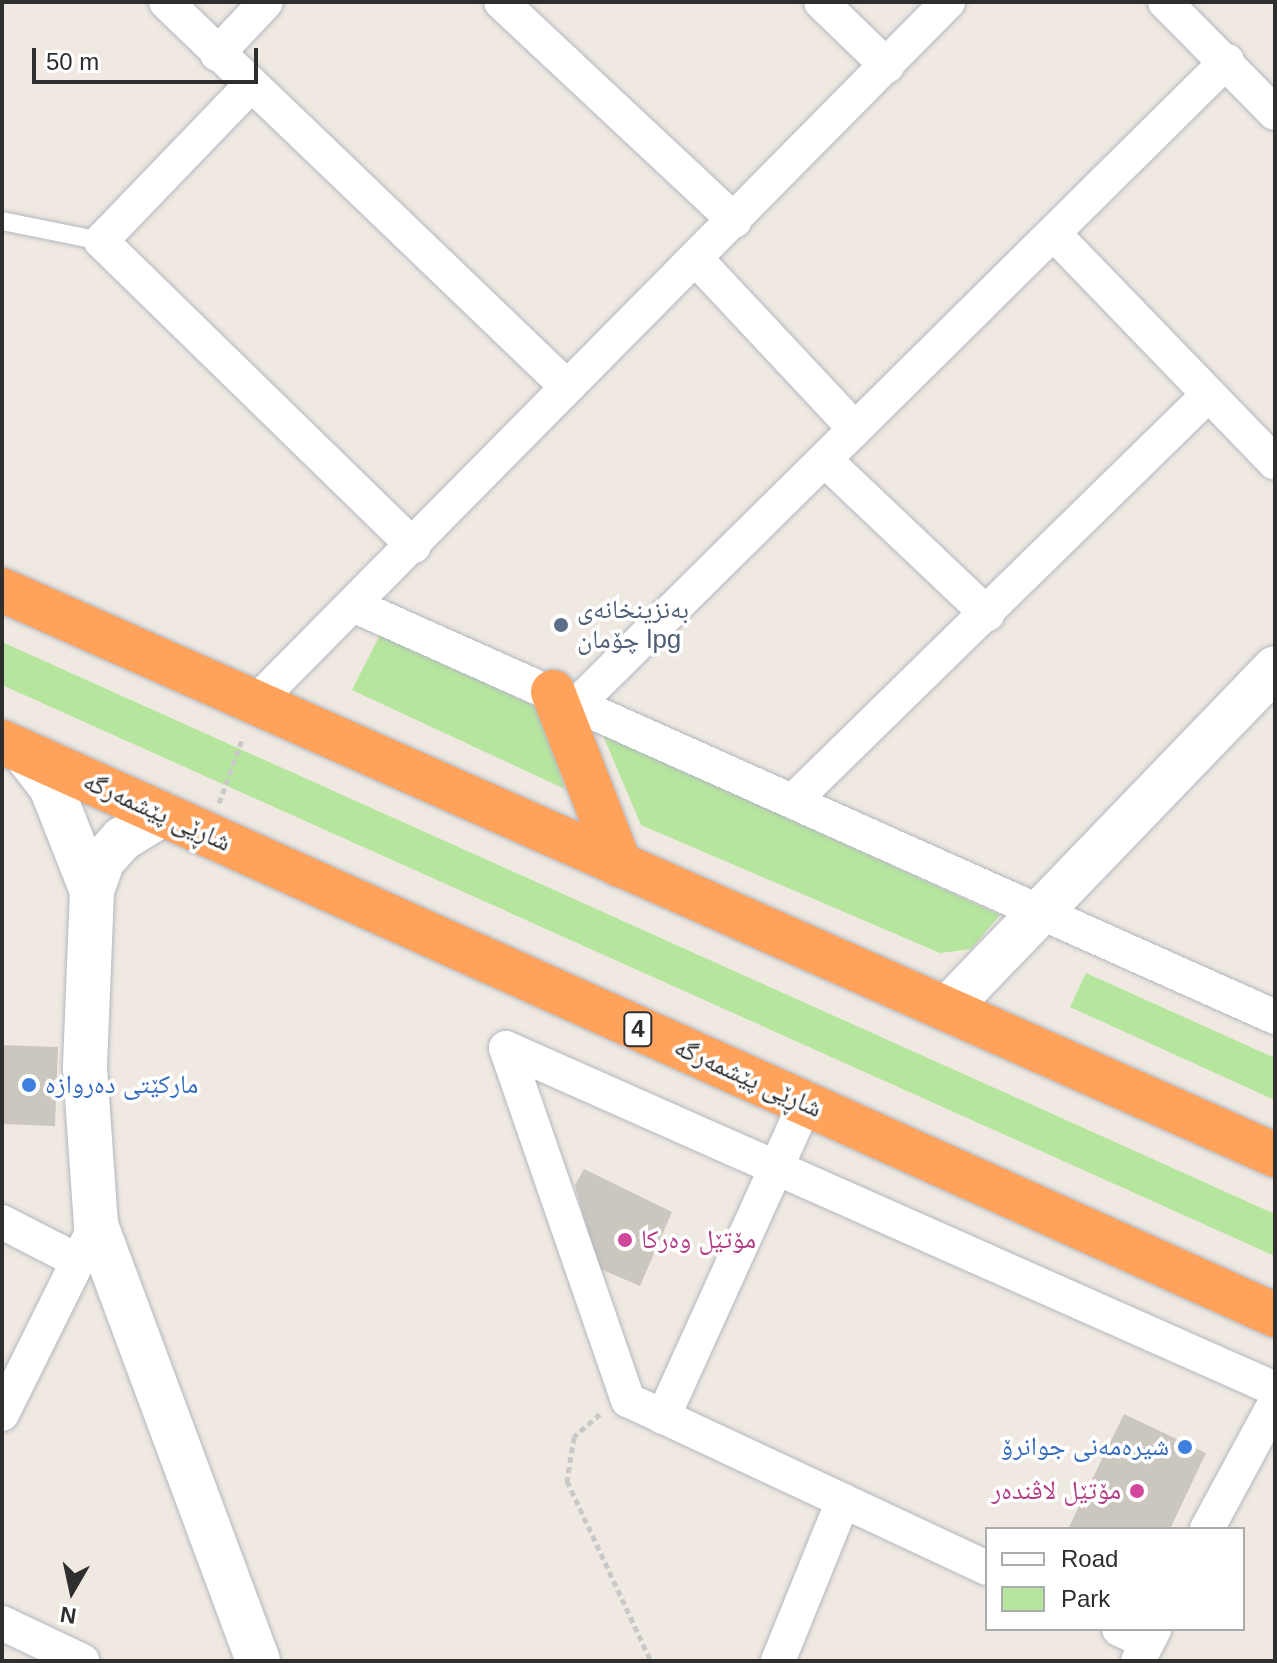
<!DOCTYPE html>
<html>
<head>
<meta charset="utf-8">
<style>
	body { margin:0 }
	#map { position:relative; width:1277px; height:1663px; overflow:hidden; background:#efe9e1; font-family:Helvetica,"Noto Naskh Arabic",sans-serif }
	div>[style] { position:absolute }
	.green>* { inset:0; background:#b6e59e }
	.building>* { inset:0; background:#cbc7bf }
	.path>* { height:5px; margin-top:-2.5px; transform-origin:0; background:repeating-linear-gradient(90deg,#c9c9c9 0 6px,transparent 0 10px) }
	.roads { filter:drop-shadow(0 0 2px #b4b7c1) drop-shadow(0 0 2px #b4b7c1) }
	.lane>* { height:18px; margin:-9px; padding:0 9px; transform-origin:9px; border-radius:9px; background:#fff }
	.street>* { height:34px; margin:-17px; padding:0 17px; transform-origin:17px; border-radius:17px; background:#fff }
	.secondary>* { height:44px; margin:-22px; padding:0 22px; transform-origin:22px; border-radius:22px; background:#fff }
	.highway>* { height:44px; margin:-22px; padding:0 22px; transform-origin:22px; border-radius:22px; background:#ffa35c }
	.dots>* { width:22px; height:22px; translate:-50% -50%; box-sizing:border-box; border:4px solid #fff; border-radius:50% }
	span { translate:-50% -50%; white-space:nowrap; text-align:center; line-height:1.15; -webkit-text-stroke:7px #fff; paint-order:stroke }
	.shield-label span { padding:2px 6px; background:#fff; border:2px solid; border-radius:6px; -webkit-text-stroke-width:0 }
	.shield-label { font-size:24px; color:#2e2e2e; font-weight:700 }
	.service-label { font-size:26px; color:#4e5e75 }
	.left { translate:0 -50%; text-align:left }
	.street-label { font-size:26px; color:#2e2e2e }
	.shop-label { font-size:26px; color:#366cbe }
	.right { translate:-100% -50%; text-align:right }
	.hotel-label { font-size:26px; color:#b23c85 }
	.frame { position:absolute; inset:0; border:4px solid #2e2e2e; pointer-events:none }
	.legend { position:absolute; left:985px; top:1527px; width:260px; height:104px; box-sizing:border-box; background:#fff; border:2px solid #ababab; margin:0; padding:10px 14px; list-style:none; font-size:24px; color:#2e2e2e }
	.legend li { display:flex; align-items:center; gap:16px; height:40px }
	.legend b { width:40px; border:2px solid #ababab }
	.north { position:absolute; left:32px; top:1551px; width:80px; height:80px; -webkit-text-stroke:6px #fff; paint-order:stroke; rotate:189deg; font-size:22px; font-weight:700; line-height:32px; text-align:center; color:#2e2e2e }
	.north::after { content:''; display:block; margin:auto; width:28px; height:36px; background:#2e2e2e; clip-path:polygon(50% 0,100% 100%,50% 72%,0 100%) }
	.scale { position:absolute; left:32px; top:48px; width:226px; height:36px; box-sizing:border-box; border:4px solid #2e2e2e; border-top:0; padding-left:10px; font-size:24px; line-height:28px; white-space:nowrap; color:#2e2e2e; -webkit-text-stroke:6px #fff; paint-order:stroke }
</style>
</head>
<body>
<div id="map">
	<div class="green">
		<i style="clip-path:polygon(380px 635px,539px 708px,565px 789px,352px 690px)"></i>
		<i style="clip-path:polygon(2px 642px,1275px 1214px,1275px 1256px,2px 685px)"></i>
		<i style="clip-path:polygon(602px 733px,1000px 915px,971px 949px,940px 953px,641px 825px)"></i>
		<i style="clip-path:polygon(1086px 973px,1275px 1058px,1275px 1100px,1070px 1007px)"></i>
	</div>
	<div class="building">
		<i style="clip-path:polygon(2px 1045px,58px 1047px,55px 1126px,2px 1124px)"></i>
		<i style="clip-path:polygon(584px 1169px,672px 1212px,640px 1286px,598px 1268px,575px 1185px)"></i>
		<i style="clip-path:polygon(1124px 1414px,1206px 1453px,1170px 1529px,1068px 1529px)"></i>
	</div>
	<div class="path">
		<i style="left:219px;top:803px;width:70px;rotate:-70deg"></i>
		<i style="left:600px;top:1414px;width:35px;rotate:139deg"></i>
		<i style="left:574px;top:1437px;width:45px;rotate:99deg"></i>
		<i style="left:567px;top:1481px;width:199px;rotate:65deg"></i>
	</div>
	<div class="roads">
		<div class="lane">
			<i style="left:2px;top:221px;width:101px;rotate:11.4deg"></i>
		</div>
		<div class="street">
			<i style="left:166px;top:2px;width:553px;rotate:43.83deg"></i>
			<i style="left:501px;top:2px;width:320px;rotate:43.1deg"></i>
			<i style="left:821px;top:2px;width:92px;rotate:44.1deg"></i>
			<i style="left:1165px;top:2px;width:156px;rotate:45.3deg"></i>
			<i style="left:217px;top:54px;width:71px;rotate:-46.7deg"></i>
			<i style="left:250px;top:86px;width:215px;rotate:133.9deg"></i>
			<i style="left:101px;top:241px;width:437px;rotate:44.3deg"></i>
			<i style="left:1056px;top:236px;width:315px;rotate:46deg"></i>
			<i style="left:697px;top:260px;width:230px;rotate:46.9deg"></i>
			<i style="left:825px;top:460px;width:224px;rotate:43.5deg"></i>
			<i style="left:353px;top:605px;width:1010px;rotate:24.08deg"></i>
			<i style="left:255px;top:703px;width:986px;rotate:-45.33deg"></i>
			<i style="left:578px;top:703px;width:913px;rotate:-44.69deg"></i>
			<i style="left:793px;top:801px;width:579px;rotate:-44.37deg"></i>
			<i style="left:506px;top:1048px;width:841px;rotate:23.91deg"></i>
			<i style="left:506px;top:1048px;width:373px;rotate:70.9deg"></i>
			<i style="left:628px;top:1400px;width:396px;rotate:25.1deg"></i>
			<i style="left:2px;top:1222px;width:85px;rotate:27.2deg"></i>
			<i style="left:2px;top:1414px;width:211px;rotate:-63.6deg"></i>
			<i style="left:663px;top:1417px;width:344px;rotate:-65.6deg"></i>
			<i style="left:1207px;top:1529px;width:143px;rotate:-61.6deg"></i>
			<i style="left:2px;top:1623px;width:89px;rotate:25.4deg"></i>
			<i style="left:1119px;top:1629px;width:31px;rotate:25deg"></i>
			<i style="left:778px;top:1661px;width:173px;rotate:-67.9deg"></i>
			<i style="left:1138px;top:1661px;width:36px;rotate:-63deg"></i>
		</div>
		<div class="secondary">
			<i style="left:24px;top:752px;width:44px;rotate:52.4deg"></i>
			<i style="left:51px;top:787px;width:112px;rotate:68.5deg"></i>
			<i style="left:161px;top:815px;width:46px;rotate:148.4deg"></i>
			<i style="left:122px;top:839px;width:28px;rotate:132deg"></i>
			<i style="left:103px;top:860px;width:33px;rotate:110deg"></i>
			<i style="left:92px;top:891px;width:177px;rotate:92.3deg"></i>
			<i style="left:85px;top:1068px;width:157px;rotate:86deg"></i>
			<i style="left:96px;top:1225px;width:465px;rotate:69.6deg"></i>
			<i style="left:947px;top:1009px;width:473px;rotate:-46.1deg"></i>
		</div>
		<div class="highway">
			<i style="left:2px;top:590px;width:1393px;rotate:23.93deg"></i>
			<i style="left:553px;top:692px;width:186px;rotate:68.8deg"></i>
			<i style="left:2px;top:742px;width:1396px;rotate:24.23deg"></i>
		</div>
	</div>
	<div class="dots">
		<i style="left:561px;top:625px;background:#5c6f8a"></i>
		<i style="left:29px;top:1085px;background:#3f7fe0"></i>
		<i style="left:625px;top:1240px;background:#d1479c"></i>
		<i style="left:1185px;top:1447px;background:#3f7fe0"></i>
		<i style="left:1137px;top:1491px;background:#d1479c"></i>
	</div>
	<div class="shield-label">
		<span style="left:638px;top:1029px">4</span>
	</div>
	<div class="service-label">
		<span class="left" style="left:577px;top:625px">بەنزینخانەی<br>چۆمان lpg</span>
	</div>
	<div class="street-label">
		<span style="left:157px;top:812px;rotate:24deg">شاڕێی پێشمەرگە</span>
		<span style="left:748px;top:1078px;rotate:24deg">شاڕێی پێشمەرگە</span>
	</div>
	<div class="shop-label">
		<span class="left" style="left:45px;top:1085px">مارکێتی دەروازە</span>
		<span class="right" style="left:1169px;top:1447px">شیرەمەنی جوانرۆ</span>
	</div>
	<div class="hotel-label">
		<span class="left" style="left:641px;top:1240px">مۆتێل وەرکا</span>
		<span class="right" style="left:1121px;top:1491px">مۆتێل لاڤندەر</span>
	</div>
	<div class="frame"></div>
	<ul class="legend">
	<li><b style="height:10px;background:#fff"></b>Road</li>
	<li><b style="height:22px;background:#b6e59e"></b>Park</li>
	</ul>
	<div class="north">N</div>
	<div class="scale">50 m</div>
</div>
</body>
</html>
